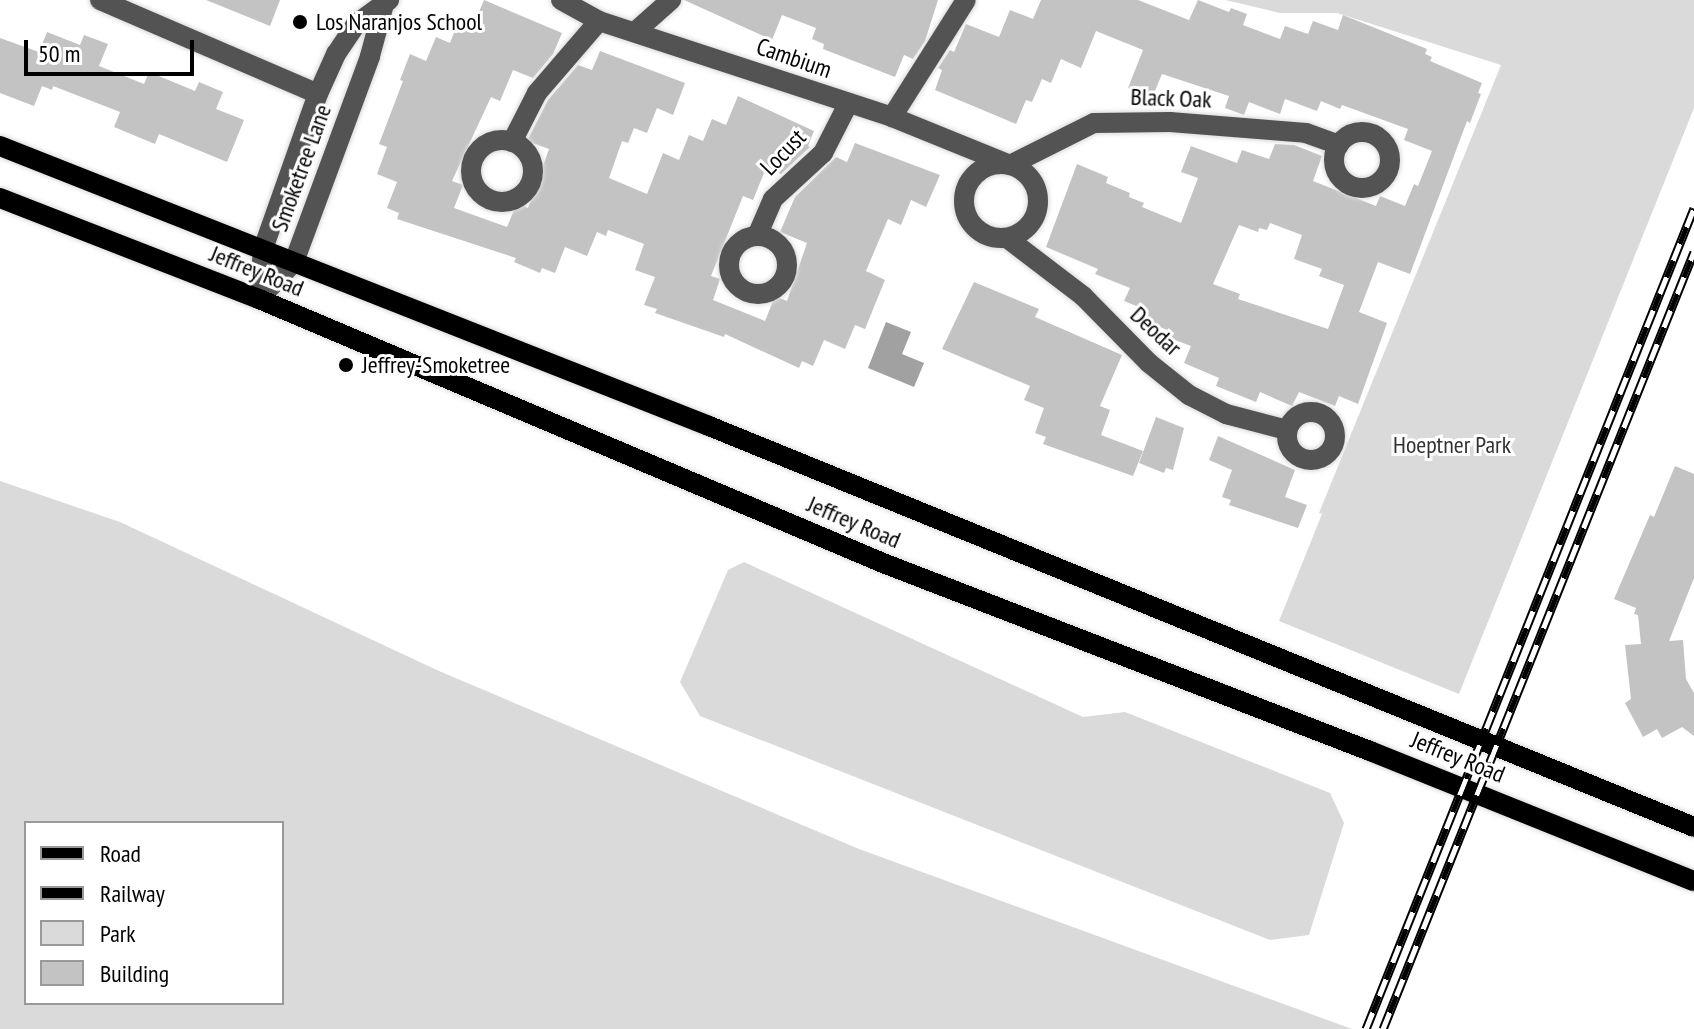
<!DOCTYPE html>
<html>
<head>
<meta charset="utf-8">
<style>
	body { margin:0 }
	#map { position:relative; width:1694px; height:1029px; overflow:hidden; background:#fff; font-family:"PT Sans Narrow",sans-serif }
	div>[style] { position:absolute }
	.green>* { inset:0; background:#dadada }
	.water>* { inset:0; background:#a1a1a1 }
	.building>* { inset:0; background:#c3c3c3 }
	.roads { filter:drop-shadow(0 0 2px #dbdbdb) drop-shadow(0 0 2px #dbdbdb) }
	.minor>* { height:20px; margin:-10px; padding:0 10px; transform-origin:10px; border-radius:10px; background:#535353 }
	.minor>.ring { margin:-10px; padding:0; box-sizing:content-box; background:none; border:20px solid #535353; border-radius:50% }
	.major>* { height:20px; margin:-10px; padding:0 10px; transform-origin:10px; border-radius:10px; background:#000 }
	.rail>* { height:9px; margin-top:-4.5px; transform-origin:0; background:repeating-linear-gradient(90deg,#fff 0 18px,#000 0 36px); box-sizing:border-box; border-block:2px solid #000 }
	.dots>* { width:22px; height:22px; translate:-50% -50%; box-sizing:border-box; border:4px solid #fff; border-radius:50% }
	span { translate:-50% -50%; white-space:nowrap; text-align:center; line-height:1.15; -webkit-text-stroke:6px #fff; paint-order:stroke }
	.poi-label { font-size:24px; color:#000 }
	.left { translate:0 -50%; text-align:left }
	.street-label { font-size:24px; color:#000 }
	.park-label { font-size:24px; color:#313131 }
	.legend { position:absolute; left:24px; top:821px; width:260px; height:184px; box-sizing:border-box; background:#fff; border:2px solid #999; margin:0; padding:10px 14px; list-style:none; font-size:24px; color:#000 }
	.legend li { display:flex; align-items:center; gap:16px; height:40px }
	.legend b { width:40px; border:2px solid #999 }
	.scale { position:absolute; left:24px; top:40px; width:170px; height:36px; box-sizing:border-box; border:4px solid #000; border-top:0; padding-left:10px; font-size:24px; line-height:28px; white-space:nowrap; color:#000; -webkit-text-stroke:6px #fff; paint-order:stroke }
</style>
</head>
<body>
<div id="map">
	<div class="green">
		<i style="clip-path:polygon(1225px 0,1694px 0,1694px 108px,1459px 694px,1279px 621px,1322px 514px,1319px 513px,1501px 65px,1337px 13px,1280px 13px)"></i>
		<i style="clip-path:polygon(evenodd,0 481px,120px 522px,439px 671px,859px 849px,1352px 1029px,0 1029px,0 481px,26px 823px,282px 823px,282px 1003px,26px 1003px,26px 823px)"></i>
		<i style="clip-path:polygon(744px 562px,1083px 717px,1125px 712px,1330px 793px,1344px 823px,1309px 935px,1270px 940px,700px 716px,680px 682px,728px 570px)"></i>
	</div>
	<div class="water">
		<i style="clip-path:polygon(886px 322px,911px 332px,902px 354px,924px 363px,914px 387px,868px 368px)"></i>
	</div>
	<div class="building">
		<i style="clip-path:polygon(206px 0,280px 0,270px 26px)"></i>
		<i style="clip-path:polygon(484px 0,562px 33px,553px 54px,533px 78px,513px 70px,500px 101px,491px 97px,452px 181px,463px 185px,454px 208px,507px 227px,517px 203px,528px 208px,549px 149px,527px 141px,548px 100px,578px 65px,592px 70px,600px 51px,685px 83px,673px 115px,657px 108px,647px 133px,634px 128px,628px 143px,622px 141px,609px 178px,647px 194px,663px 153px,679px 160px,689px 135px,703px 141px,712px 119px,726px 125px,738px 96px,814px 131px,808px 146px,810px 147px,781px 174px,766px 168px,753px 200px,743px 196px,711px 276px,720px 279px,713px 300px,765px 321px,775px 296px,787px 301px,807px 243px,780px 232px,795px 197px,836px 157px,847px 162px,855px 143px,940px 175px,926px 207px,911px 200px,901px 225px,888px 219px,866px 271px,885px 280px,865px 329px,855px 325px,845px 349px,824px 340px,813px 366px,802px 361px,799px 368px,725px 334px,724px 337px,655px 313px,657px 309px,644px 305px,655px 277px,635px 270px,644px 244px,608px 230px,606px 236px,597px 232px,587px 256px,565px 247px,555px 273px,542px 268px,540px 273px,514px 262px,516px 258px,397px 219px,399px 213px,387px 208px,397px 182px,377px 174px,387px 147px,379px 144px,403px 81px,400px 80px,410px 54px,426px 61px,436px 37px,450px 43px,459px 20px,473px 26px)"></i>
		<i style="clip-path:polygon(684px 0,938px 0,925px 41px,913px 59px,904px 55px,895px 77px,823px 49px,824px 44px,812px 39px,816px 28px,782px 15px,772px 40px)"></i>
		<i style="clip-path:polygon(evenodd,1041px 0,1138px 0,1189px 20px,1198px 0,1229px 12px,1231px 8px,1247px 14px,1243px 25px,1280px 39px,1285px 26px,1308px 34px,1313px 21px,1338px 30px,1343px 15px,1427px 49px,1425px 54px,1432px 57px,1430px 61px,1482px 83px,1478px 93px,1481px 94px,1470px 123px,1467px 121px,1410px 274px,1378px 262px,1359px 312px,1387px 323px,1358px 404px,1339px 396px,1335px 406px,1299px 392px,1292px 406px,1260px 392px,1256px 402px,1216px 386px,1219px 378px,1184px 363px,1191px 346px,1167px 337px,1170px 331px,1140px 319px,1144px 309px,1124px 301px,1130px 288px,1095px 274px,1098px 269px,1046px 247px,1077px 164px,1108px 177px,1106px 183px,1130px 193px,1129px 197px,1144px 203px,1142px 207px,1181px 223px,1198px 178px,1181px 172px,1191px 146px,1237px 163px,1242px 150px,1269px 159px,1275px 144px,1294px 145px,1322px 156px,1313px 181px,1376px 206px,1380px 196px,1405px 206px,1414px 184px,1418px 186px,1432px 151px,1404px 140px,1408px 129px,1342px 105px,1340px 109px,1321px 101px,1317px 111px,1285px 99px,1280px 114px,1249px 102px,1244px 115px,1225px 108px,1229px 96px,1162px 74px,1152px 98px,1128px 88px,1143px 50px,1096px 31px,1081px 68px,1061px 59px,1051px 83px,1042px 79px,1032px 102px,1026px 100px,1016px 124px,935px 90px,942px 70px,938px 68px,950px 50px,954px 52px,966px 24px,999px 37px,1010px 10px,1033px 19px,1041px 0,1270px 223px,1302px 235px,1294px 259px,1322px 269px,1319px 276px,1344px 285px,1328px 329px,1238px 299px,1240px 294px,1213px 284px,1239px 225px,1258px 232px,1259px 228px,1267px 230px,1270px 223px)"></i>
		<i style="clip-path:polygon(47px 32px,80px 45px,84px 35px,108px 44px,99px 66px,144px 84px,149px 72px,195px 91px,199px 82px,223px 92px,216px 109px,244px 120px,227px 162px,159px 134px,155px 144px,114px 127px,120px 112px,53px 86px,52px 90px,42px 86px,34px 106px,0 93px,0 38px,39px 52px)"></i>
		<i style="clip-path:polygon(974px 282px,1039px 309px,1035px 317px,1122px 355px,1100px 406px,1110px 410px,1101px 435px,1143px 451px,1133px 476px,1043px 444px,1046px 437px,1035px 433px,1044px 408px,1024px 400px,1030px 386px,942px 349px)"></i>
		<i style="clip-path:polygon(1156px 417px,1184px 428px,1173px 470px,1166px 468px,1164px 473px,1139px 463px)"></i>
		<i style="clip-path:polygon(1218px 436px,1295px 470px,1285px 497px,1307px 505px,1298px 528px,1229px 505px,1231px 500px,1222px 497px,1232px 470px,1209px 460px)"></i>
		<i style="clip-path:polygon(1675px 466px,1694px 474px,1694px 578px,1669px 641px,1683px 640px,1686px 679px,1694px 693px,1694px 736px,1682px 727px,1662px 738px,1657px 729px,1643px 737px,1625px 703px,1631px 699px,1625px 645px,1641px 644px,1638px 615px,1634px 614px,1636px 608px,1614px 599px,1650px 515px,1654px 517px)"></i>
	</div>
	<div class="roads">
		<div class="minor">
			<i style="left:100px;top:0;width:237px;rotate:23.3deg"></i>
			<i style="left:561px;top:0;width:43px;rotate:28.9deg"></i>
			<i style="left:599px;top:21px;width:308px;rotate:18.1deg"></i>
			<i style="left:892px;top:117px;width:127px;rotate:22.1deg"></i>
			<i style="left:1010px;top:165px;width:94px;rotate:-26.6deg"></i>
			<i style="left:1094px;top:123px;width:76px;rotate:-0.8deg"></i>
			<i style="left:1170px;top:122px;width:136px;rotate:4.6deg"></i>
			<i style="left:1306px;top:133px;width:35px;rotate:20deg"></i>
			<i style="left:636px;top:31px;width:47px;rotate:-41.5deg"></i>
			<i style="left:892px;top:117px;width:138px;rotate:-57.7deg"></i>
			<i class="ring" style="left:1334px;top:132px;width:36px;height:36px"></i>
			<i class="ring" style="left:471px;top:140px;width:42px;height:42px"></i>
			<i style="left:512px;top:142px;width:55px;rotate:-63deg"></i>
			<i style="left:537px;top:93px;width:95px;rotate:-49.3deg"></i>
			<i class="ring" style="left:964px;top:164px;width:54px;height:54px"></i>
			<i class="ring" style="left:729px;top:236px;width:38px;height:38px"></i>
			<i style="left:757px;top:236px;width:40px;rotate:-66.6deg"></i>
			<i style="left:773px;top:199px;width:68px;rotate:-42.6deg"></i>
			<i style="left:823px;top:153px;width:55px;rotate:-63deg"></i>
			<i style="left:1007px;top:238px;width:96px;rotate:37.3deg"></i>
			<i style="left:1083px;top:296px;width:94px;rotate:45.4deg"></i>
			<i style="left:1149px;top:363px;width:51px;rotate:38.7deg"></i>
			<i style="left:1189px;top:395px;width:42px;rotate:27.2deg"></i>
			<i style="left:1226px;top:414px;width:63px;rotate:14.7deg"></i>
			<i style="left:259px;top:299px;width:50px;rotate:-85.4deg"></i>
			<i style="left:263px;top:249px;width:164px;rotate:-70.5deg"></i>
			<i style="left:318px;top:94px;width:44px;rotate:-65.8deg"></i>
			<i style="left:336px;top:54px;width:36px;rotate:-56deg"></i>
			<i style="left:356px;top:24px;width:41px;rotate:-36deg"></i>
			<i style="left:259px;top:299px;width:51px;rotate:-46.6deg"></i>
			<i style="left:294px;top:262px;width:220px;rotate:-69.7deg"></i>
			<i style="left:370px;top:56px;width:54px;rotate:-74.9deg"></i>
			<i class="ring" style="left:1287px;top:412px;width:28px;height:28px"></i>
		</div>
		<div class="major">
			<i style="left:0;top:146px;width:762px;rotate:21.55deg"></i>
			<i style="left:709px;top:426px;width:1063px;rotate:22.15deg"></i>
			<i style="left:0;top:198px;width:278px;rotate:21.3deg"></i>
			<i style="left:259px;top:299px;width:678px;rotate:22.93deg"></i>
			<i style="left:883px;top:563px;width:522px;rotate:21.11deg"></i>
			<i style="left:1370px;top:751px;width:349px;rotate:21.9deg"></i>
		</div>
	</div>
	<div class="rail">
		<i style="left:1366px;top:1029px;width:884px;rotate:-68.22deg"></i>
		<i style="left:1383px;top:1029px;width:837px;rotate:-68.19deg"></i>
	</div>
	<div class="dots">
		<i style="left:300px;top:22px;background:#000"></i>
		<i style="left:346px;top:365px;background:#000"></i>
	</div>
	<div class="poi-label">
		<span class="left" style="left:316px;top:22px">Los Naranjos School</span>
		<span class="left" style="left:362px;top:365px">Jeffrey-Smoketree</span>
	</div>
	<div class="street-label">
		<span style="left:794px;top:58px;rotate:19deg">Cambium</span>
		<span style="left:1171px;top:98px;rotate:2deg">Black Oak</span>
		<span style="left:783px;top:152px;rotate:-46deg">Locust</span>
		<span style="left:301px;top:168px;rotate:-70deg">Smoketree Lane</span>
		<span style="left:257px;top:271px;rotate:22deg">Jeffrey Road</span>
		<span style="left:1156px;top:331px;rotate:43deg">Deodar</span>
		<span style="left:854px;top:522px;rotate:23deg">Jeffrey Road</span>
		<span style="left:1458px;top:757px;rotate:22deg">Jeffrey Road</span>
	</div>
	<div class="park-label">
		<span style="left:1452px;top:445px">Hoeptner Park</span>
	</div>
	<ul class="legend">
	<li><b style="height:10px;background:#000"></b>Road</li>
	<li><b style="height:10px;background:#000"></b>Railway</li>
	<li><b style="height:22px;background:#dadada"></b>Park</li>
	<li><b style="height:22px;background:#c3c3c3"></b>Building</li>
	</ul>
	<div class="scale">50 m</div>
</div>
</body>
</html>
